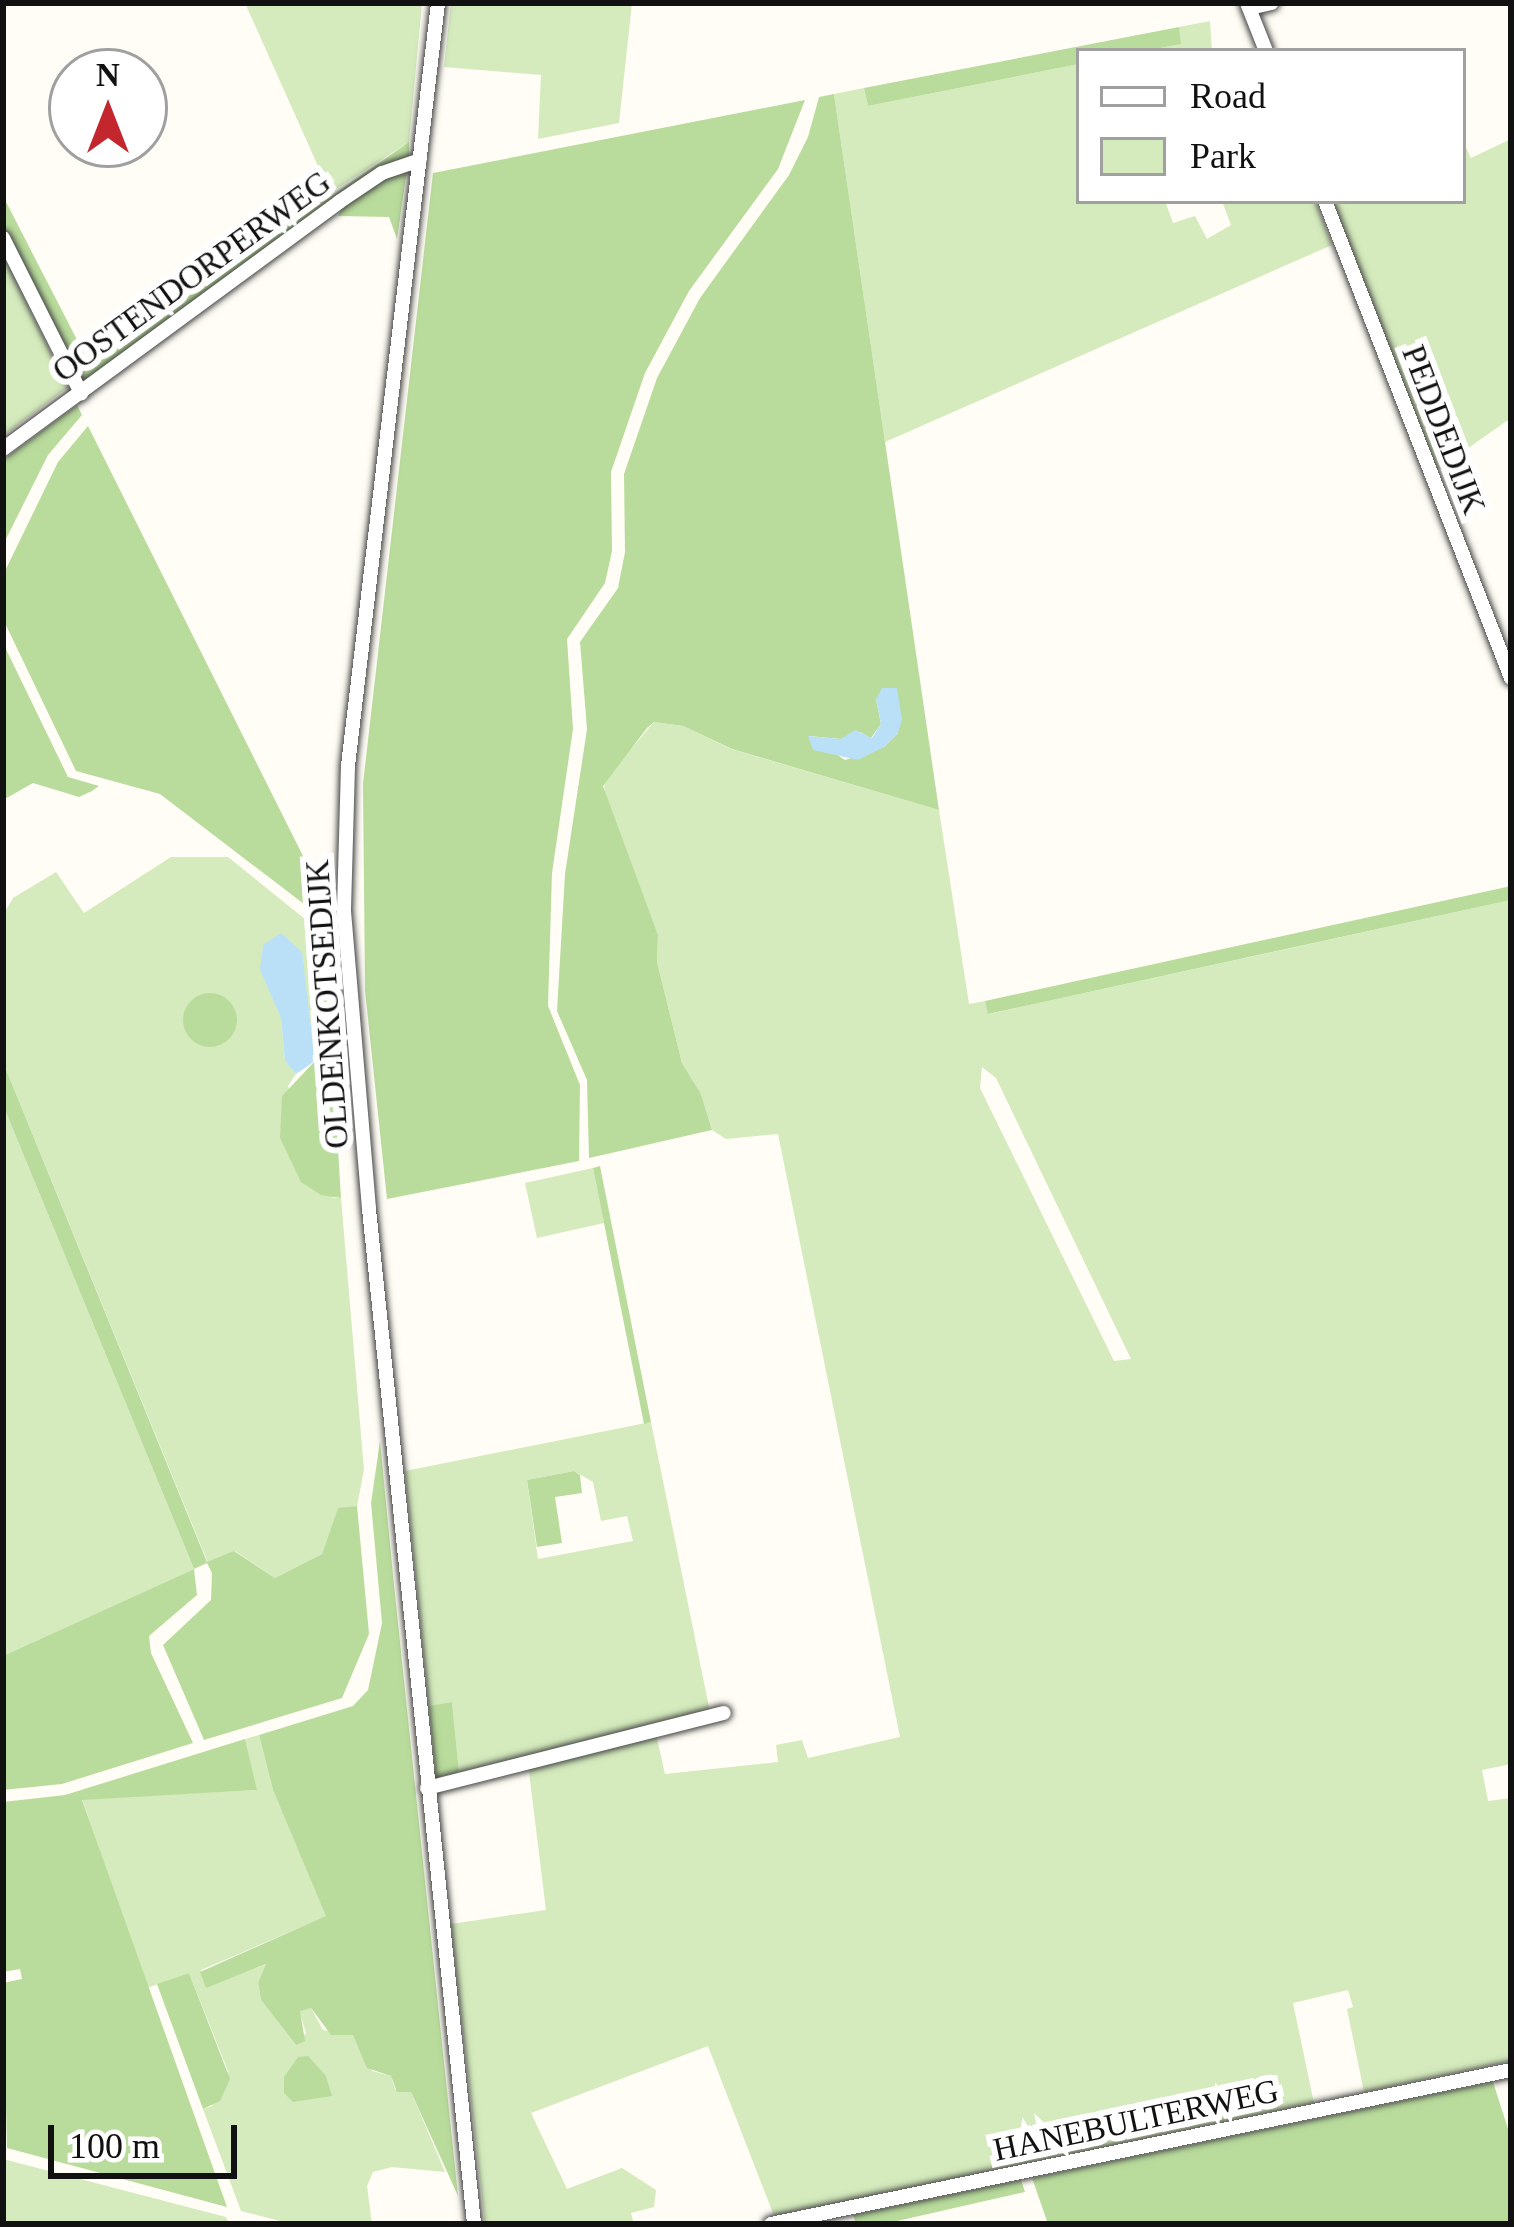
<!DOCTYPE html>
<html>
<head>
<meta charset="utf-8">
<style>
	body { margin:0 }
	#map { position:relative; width:1514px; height:2227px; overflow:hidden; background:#fffdf5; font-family:Georgia,serif }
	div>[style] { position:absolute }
	.green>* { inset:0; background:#d5ebbd }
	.forest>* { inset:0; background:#b9dc9c }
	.round { border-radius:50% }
	.water>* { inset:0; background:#b9e0f7 }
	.roads { filter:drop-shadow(0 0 3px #444) drop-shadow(0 0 3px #444) }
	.minor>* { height:14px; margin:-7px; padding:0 7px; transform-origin:7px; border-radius:7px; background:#fff }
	span { translate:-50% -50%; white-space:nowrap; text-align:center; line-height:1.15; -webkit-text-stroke:12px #fff; paint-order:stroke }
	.street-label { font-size:33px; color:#111 }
	.frame { position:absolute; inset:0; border:6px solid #111; pointer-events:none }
	.legend { position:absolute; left:1076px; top:48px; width:390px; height:156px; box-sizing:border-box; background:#fff; border:3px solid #a0a0a0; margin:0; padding:15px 21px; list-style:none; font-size:36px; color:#111 }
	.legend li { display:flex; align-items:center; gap:24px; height:60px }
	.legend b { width:60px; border:3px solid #a0a0a0 }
	.north { position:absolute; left:48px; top:48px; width:120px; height:120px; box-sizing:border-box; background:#fff; border:3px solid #a0a0a0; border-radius:50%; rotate:0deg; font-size:33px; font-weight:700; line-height:48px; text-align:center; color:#111 }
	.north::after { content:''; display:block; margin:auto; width:42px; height:54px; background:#c4262e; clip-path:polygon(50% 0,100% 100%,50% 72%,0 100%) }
	.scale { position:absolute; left:48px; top:2125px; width:189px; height:54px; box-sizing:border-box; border:6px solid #111; border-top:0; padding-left:15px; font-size:36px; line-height:42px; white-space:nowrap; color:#111; -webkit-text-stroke:9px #fff; paint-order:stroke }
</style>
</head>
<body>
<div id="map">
	<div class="green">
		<i style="clip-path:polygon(245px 3px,422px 3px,409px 142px,330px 193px)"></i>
		<i style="clip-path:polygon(451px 3px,632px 3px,619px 123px,538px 139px,541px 75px,444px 67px)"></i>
		<i style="clip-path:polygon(1210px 21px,1212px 51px,1145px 51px,1180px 44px,1179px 27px)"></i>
		<i style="clip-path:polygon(1079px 64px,1079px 201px,1165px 201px,1173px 223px,1195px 216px,1207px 239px,1231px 225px,1222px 201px,1315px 201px,1332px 245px,885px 442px,834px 94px,864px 88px,868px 106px)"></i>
		<i style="clip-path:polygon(1511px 139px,1511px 418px,1437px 470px,1332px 201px,1463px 201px,1463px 141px,1471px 158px)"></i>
		<i style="clip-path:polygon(6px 261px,68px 387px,3px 436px,3px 262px)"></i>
		<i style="clip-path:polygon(evenodd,654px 722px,683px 726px,731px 749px,939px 810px,969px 1004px,985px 1001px,989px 1014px,1511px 900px,1511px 1764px,1482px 1770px,1488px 1801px,1511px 1798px,1511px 2061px,1364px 2092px,1347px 2009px,1353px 2007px,1348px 1990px,1293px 2003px,1314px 2103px,774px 2216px,708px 2046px,531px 2113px,567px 2189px,622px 2168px,656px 2190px,654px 2207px,631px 2213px,634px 2224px,485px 2224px,451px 1924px,546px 1910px,528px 1764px,656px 1734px,665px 1774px,778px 1762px,776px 1745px,802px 1740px,808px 1758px,900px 1737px,778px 1134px,726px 1139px,712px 1130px,701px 1094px,682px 1063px,657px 962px,658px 935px,605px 799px,604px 781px,654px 722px,982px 1067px,996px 1078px,1131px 1359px,1114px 1361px,980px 1088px,982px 1067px)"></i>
		<i style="clip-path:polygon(171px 857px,228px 857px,321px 932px,333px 1068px,315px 1061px,309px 1011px,260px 969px,281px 1017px,285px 1061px,296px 1074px,288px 1086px,333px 1198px,341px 1198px,364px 1470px,357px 1506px,338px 1509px,322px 1554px,275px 1578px,235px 1551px,208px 1563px,3px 1062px,3px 915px,13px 898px,56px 872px,84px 913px)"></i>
		<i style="clip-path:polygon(3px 1105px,194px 1569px,3px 1656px)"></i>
		<i style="clip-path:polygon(593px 1168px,604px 1223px,537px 1238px,525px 1183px)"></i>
		<i style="clip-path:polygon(evenodd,651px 1422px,710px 1712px,459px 1772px,452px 1703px,429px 1706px,405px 1471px,651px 1422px,574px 1471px,593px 1482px,601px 1521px,627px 1516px,633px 1541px,538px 1559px,527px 1480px,574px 1471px)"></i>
		<i style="clip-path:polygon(259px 1735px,273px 1790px,327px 1916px,201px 1970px,206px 1987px,267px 1964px,258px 1983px,261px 2000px,296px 2045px,306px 2033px,299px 2010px,311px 2008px,323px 2030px,353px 2035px,372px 2071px,391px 2076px,395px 2089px,411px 2092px,445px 2172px,392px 2167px,373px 2172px,367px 2186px,372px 2224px,292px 2224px,241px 2211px,203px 2109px,212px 2106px,228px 2071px,189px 1973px,147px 1988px,82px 1799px,256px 1790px,245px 1739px)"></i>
		<i style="clip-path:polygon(3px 2159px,226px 2217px,229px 2224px,3px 2224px)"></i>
	</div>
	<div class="forest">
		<i style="clip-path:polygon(1179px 27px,1181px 44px,1145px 51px,1079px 51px,1079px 64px,868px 106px,864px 88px)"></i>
		<i style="clip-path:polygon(evenodd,834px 94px,939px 810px,732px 749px,683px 726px,654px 722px,647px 728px,603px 786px,658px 935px,657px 962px,682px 1063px,701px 1094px,712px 1130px,589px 1158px,587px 1080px,557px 1011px,565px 874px,587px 729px,580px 642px,618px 588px,625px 552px,624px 474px,657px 378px,700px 298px,789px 175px,808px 137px,819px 97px,834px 94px,876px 699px,898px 733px,884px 747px,845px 760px,809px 736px,841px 739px,860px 732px,871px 738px,881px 724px,876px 699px)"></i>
		<i style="clip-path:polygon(805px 100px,778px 169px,689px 291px,645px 373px,611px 472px,612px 551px,605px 583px,567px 639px,573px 729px,552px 873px,548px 1006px,580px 1085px,579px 1161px,387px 1199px,365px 990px,363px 784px,433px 173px)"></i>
		<i style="clip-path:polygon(409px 142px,409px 159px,83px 384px,3px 228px,3px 196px,90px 365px)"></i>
		<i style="clip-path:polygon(407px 169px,397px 239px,389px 217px,338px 216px,343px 205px,376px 181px)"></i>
		<i style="clip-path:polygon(77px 405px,82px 415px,48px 455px,3px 545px,3px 460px)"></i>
		<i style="clip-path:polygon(88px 426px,334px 918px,334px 927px,160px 794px,76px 771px,3px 619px,3px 575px,58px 462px)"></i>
		<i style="clip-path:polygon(3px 643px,68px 777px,99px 786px,92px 791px,79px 797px,33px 783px,3px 800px)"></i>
		<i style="clip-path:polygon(1511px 886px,1511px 900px,988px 1014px,985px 1001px)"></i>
		<i class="round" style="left:183px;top:993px;width:54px;height:54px"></i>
		<i style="clip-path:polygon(315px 1061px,333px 1068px,341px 1198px,321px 1195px,301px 1182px,280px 1138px,282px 1096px)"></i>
		<i style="clip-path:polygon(3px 1062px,207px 1562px,234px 1551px,275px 1578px,322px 1554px,338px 1508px,357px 1506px,369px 1634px,342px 1698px,204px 1740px,163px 1645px,211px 1600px,212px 1573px,207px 1563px,194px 1569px,197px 1595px,149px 1636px,151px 1653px,193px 1743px,62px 1784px,3px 1790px,3px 1656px,194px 1569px,3px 1105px)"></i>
		<i style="clip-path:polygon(600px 1166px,651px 1422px,644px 1424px,593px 1168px)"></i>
		<i style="clip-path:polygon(380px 1441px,394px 1585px,458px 2196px,411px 2092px,397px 2092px,391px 2076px,367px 2068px,353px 2035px,331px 2035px,311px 2008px,300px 2011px,305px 2041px,296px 2045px,261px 2000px,258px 1983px,266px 1964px,206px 1988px,200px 1972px,326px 1916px,273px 1790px,259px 1735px,353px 1706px,368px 1690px,382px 1623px,371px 1503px)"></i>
		<i style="clip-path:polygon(574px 1471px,580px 1475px,582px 1493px,555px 1497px,562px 1543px,537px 1547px,527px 1480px)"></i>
		<i style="clip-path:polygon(452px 1702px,459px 1772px,436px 1778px,429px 1706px)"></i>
		<i style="clip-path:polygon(245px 1739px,257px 1790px,82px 1800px,227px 2207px,7px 2148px,3px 1983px,22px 1979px,20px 1969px,3px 1972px,3px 1802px,65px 1795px)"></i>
		<i style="clip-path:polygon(189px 1973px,230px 2079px,220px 2101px,203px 2109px,157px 1984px)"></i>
		<i style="clip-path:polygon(308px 2056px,326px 2076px,332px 2096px,293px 2102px,284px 2093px,284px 2077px,298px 2057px)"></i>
		<i style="clip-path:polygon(1493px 2082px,1511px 2138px,1511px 2224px,1048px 2224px,1032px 2178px)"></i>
		<i style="clip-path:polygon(1021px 2180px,1025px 2192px,884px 2224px,856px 2224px,853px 2215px)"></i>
	</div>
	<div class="water">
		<i style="clip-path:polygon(882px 688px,897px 688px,902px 720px,898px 733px,884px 747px,858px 760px,813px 750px,808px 736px,841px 739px,855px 730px,872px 738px,881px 724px,876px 699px)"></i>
		<i style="clip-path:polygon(281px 933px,302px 952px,315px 1061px,296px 1074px,285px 1061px,281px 1018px,260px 970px,263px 945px)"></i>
	</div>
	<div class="roads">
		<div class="minor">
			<i style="left:438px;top:3px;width:768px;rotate:96.73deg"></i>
			<i style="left:348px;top:766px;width:145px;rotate:91.6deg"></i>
			<i style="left:344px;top:911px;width:299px;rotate:85.2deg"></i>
			<i style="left:369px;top:1209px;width:1020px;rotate:84.09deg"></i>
			<i style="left:1247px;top:3px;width:52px;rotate:68.4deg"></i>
			<i style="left:1250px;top:8px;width:22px;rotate:-13deg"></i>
			<i style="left:1325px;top:201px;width:512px;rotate:68.7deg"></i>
			<i style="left:3px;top:238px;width:174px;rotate:63.3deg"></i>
			<i style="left:3px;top:449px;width:417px;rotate:-36.3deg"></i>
			<i style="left:339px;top:202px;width:52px;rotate:-34deg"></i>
			<i style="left:382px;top:173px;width:40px;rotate:-18.9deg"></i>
			<i style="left:427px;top:1788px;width:306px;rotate:-14.2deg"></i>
			<i style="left:771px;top:2224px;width:756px;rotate:-11.76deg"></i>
		</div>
	</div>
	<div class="street-label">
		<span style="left:192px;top:277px;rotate:-36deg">OOSTENDORPERWEG</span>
		<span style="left:1443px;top:430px;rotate:69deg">PEDDEDIJK</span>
		<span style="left:328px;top:1004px;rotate:-94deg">OLDENKOTSEDIJK</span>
		<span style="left:1136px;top:2121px;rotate:-12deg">HANEBULTERWEG</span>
	</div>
	<div class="frame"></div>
	<ul class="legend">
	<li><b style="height:15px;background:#fff"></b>Road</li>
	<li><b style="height:33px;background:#d5ebbd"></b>Park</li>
	</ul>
	<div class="north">N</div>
	<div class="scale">100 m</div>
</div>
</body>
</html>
